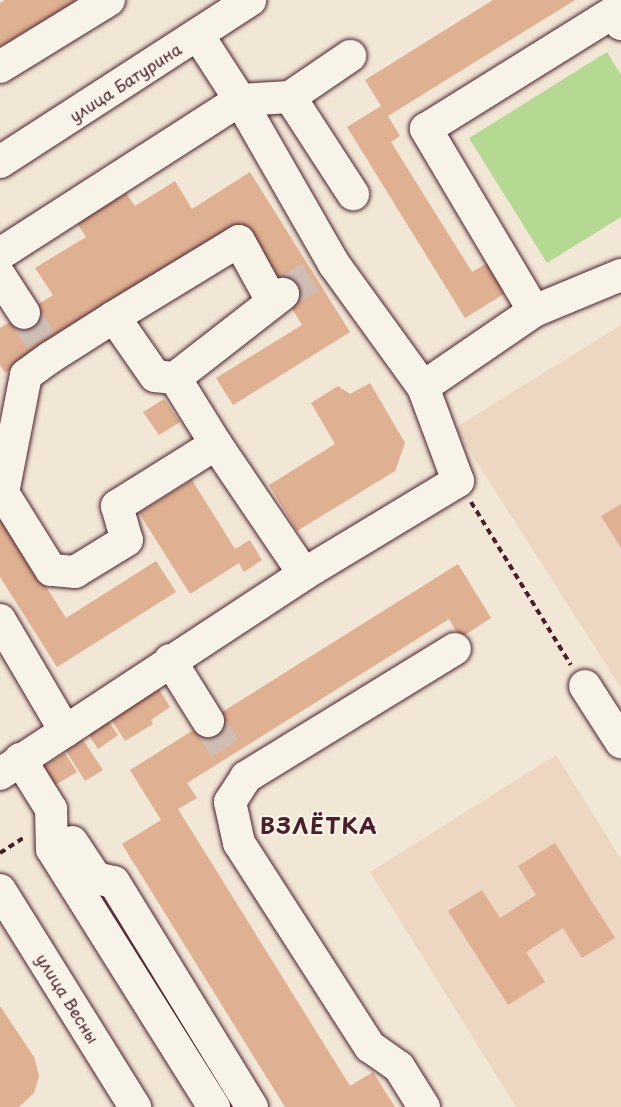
<!DOCTYPE html>
<html>
<head>
<meta charset="utf-8">
<style>
	body { margin:0 }
	#map { position:relative; width:621px; height:1107px; overflow:hidden; background:#f2e6d7; font-family:"Playpen Sans",sans-serif }
	div>[style] { position:absolute }
	.built>* { inset:0; background:#edd6c2 }
	.green>* { inset:0; background:#b5d993 }
	.building>* { inset:0; background:#e0b092 }
	.minor-tunnel>* { height:32px; margin-top:-16px; transform-origin:0; background:repeating-linear-gradient(90deg,#d0beb5 0 32px,transparent 0 48px) }
	.path>* { height:4px; margin-top:-2px; transform-origin:0; background:repeating-linear-gradient(90deg,#4a1f2b 0 6px,transparent 0 10.5px) }
	.roads { filter:drop-shadow(0 0 2px #4a1f2b) drop-shadow(0 0 2px #4a1f2b) }
	.minor>* { height:32px; margin:-16px; padding:0 16px; transform-origin:16px; border-radius:16px; background:#f7f3e8 }
	span { translate:-50% -50%; white-space:nowrap; text-align:center; line-height:1.15; -webkit-text-stroke:4.5px #f7f3e8; paint-order:stroke }
	.street-label { font-size:16px; color:#4a1f2b }
	.district-label { font-size:22px; color:#4a1f2b; font-weight:700; letter-spacing:1.5px }
</style>
</head>
<body>
<div id="map">
	<div class="built">
		<i style="clip-path:polygon(621px 325px,621px 688px,455px 428px)"></i>
		<i style="clip-path:polygon(556px 755px,621px 859px,621px 1107px,516px 1107px,370px 872px)"></i>
	</div>
	<div class="green">
		<i style="clip-path:polygon(607px 52px,621px 75px,621px 217px,547px 263px,469px 138px)"></i>
	</div>
	<div class="building">
		<i style="clip-path:polygon(5px 0,78px 0,0 47px,0 3px)"></i>
		<i style="clip-path:polygon(493px 0,575px 0,388px 116px,400px 136px,391px 142px,472px 272px,489px 262px,507px 292px,465px 318px,347px 127px,381px 106px,365px 80px)"></i>
		<i style="clip-path:polygon(250px 172px,350px 332px,233px 405px,216px 378px,302px 325px,241px 225px,5px 373px,0 365px,0 328px,53px 295px,35px 268px,86px 237px,77px 223px,126px 193px,135px 206px,175px 181px,192px 209px)"></i>
		<i style="clip-path:polygon(370px 383px,405px 443px,395px 471px,297px 531px,269px 485px,335px 444px,311px 403px,338px 386px,350px 394px)"></i>
		<i style="clip-path:polygon(164px 399px,180px 422px,159px 435px,143px 412px)"></i>
		<i style="clip-path:polygon(192px 480px,235px 549px,250px 540px,262px 560px,244px 572px,239px 563px,190px 594px,139px 513px)"></i>
		<i style="clip-path:polygon(621px 504px,621px 548px,601px 516px)"></i>
		<i style="clip-path:polygon(0 514px,66px 618px,156px 561px,176px 592px,57px 667px,0 577px)"></i>
		<i style="clip-path:polygon(458px 564px,491px 618px,460px 638px,449px 619px,187px 783px,197px 798px,178px 809px,350px 1086px,373px 1072px,395px 1107px,285px 1107px,122px 844px,161px 820px,130px 770px)"></i>
		<i style="clip-path:polygon(159px 689px,170px 707px,151px 720px,153px 724px,125px 741px,111px 719px)"></i>
		<i style="clip-path:polygon(109px 722px,118px 735px,98px 749px,89px 735px)"></i>
		<i style="clip-path:polygon(83px 740px,103px 770px,85px 781px,66px 751px)"></i>
		<i style="clip-path:polygon(65px 753px,77px 772px,52px 787px,40px 769px)"></i>
		<i style="clip-path:polygon(555px 843px,615px 938px,582px 958px,563px 928px,526px 952px,545px 982px,508px 1005px,448px 911px,482px 890px,500px 918px,536px 895px,518px 866px)"></i>
		<i style="clip-path:polygon(0 1006px,34px 1057px,39px 1076px,34px 1093px,19px 1107px,0 1107px)"></i>
	</div>
	<div class="minor-tunnel">
		<i style="left:283px;top:294px;width:36px;rotate:-32deg"></i>
		<i style="left:24px;top:313px;width:41px;rotate:59deg"></i>
		<i style="left:208px;top:721px;width:41px;rotate:57.8deg"></i>
	</div>
	<div class="path">
		<i style="left:471px;top:502px;width:191px;rotate:58.5deg"></i>
		<i style="left:0;top:853px;width:31px;rotate:-33deg"></i>
	</div>
	<div class="roads">
		<div class="minor">
			<i style="left:0;top:67px;width:128px;rotate:-31.6deg"></i>
			<i style="left:290px;top:97px;width:116px;rotate:57deg"></i>
			<i style="left:0;top:162px;width:298px;rotate:-32.9deg"></i>
			<i style="left:0;top:254px;width:285px;rotate:-32.7deg"></i>
			<i style="left:240px;top:100px;width:50px;rotate:-3.4deg"></i>
			<i style="left:290px;top:97px;width:73px;rotate:-34.3deg"></i>
			<i style="left:0;top:276px;width:44px;rotate:57deg"></i>
			<i style="left:534px;top:311px;width:212px;rotate:-120.7deg"></i>
			<i style="left:426px;top:129px;width:221px;rotate:-31.9deg"></i>
			<i style="left:614px;top:12px;width:14px;rotate:60deg"></i>
			<i style="left:114px;top:317px;width:146px;rotate:-31.3deg"></i>
			<i style="left:239px;top:241px;width:68px;rotate:61.2deg"></i>
			<i style="left:175px;top:378px;width:78px;rotate:58.2deg"></i>
			<i style="left:216px;top:444px;width:157px;rotate:55.9deg"></i>
			<i style="left:423px;top:387px;width:135px;rotate:-34.4deg"></i>
			<i style="left:534px;top:311px;width:94px;rotate:-22.5deg"></i>
			<i style="left:216px;top:444px;width:117px;rotate:147.9deg"></i>
			<i style="left:117px;top:506px;width:35px;rotate:74deg"></i>
			<i style="left:127px;top:540px;width:61px;rotate:148.4deg"></i>
			<i style="left:75px;top:572px;width:24px;rotate:-175deg"></i>
			<i style="left:51px;top:570px;width:91px;rotate:-121.9deg"></i>
			<i style="left:3px;top:493px;width:120px;rotate:-79deg"></i>
			<i style="left:26px;top:375px;width:31px;rotate:-36deg"></i>
			<i style="left:51px;top:357px;width:75px;rotate:-32.4deg"></i>
			<i style="left:114px;top:317px;width:72px;rotate:55.2deg"></i>
			<i style="left:155px;top:376px;width:20px;rotate:6deg"></i>
			<i style="left:175px;top:378px;width:137px;rotate:-37.9deg"></i>
			<i style="left:0;top:620px;width:129px;rotate:59.6deg"></i>
			<i style="left:170px;top:660px;width:72px;rotate:58.1deg"></i>
			<i style="left:585px;top:686px;width:67px;rotate:57.3deg"></i>
			<i style="left:20px;top:759px;width:59px;rotate:58.2deg"></i>
			<i style="left:51px;top:809px;width:40px;rotate:88.6deg"></i>
			<i style="left:52px;top:849px;width:305px;rotate:57.9deg"></i>
			<i style="left:0;top:774px;width:364px;rotate:-33.3deg"></i>
			<i style="left:304px;top:574px;width:180px;rotate:-31.1deg"></i>
			<i style="left:458px;top:481px;width:100px;rotate:-110.4deg"></i>
			<i style="left:423px;top:387px;width:152px;rotate:-125.9deg"></i>
			<i style="left:334px;top:264px;width:189px;rotate:-119.8deg"></i>
			<i style="left:240px;top:100px;width:77px;rotate:-122.9deg"></i>
			<i style="left:72px;top:842px;width:43px;rotate:56.3deg"></i>
			<i style="left:96px;top:878px;width:18px;rotate:13deg"></i>
			<i style="left:114px;top:882px;width:264px;rotate:58.5deg"></i>
			<i style="left:0;top:890px;width:256px;rotate:58.1deg"></i>
			<i style="left:424px;top:1107px;width:47px;rotate:-122deg"></i>
			<i style="left:399px;top:1067px;width:35px;rotate:-145deg"></i>
			<i style="left:370px;top:1047px;width:242px;rotate:-122.7deg"></i>
			<i style="left:239px;top:843px;width:42px;rotate:-102.4deg"></i>
			<i style="left:230px;top:802px;width:30px;rotate:-57deg"></i>
			<i style="left:246px;top:777px;width:245px;rotate:-31.5deg"></i>
		</div>
	</div>
	<div class="street-label">
		<span style="left:125px;top:82px;rotate:-33deg">улица Батурина</span>
		<span style="left:68px;top:998px;rotate:58deg">улица Весны</span>
	</div>
	<div class="district-label">
		<span style="left:319px;top:825px">ВЗЛЁТКА</span>
	</div>
</div>
</body>
</html>
